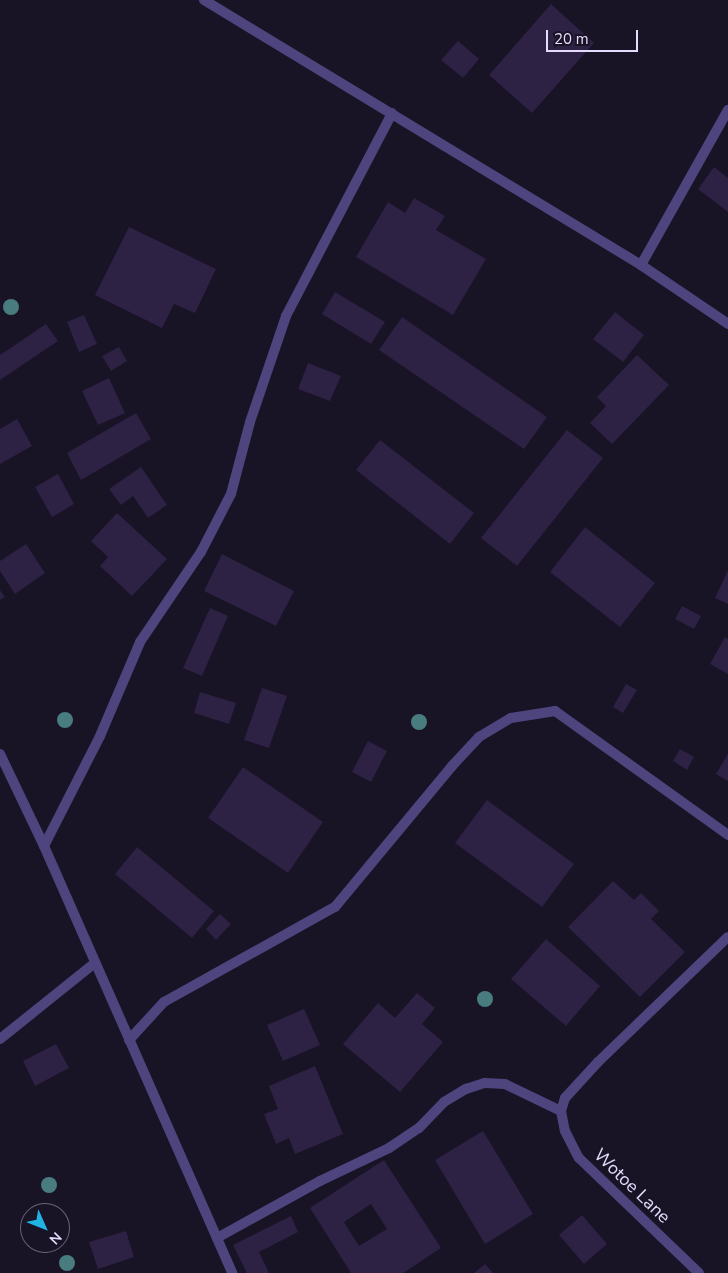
<!DOCTYPE html>
<html>
<head>
<meta charset="utf-8">
<style>
	body { margin:0 }
	#map { position:relative; width:728px; height:1273px; overflow:hidden; background:#191326; font-family:"Nunito Sans",sans-serif }
	div>[style] { position:absolute }
	.building>* { inset:0; background:#2d2144 }
	.minor>* { height:10px; margin:-5px; padding:0 5px; transform-origin:5px; border-radius:5px; background:#4e447e }
	.trees>* { width:16px; height:16px; margin:-8px; border-radius:50%; background:#497c7f }
	span { translate:-50% -50%; white-space:nowrap; text-align:center; line-height:1.15; -webkit-text-stroke:5px #191326; paint-order:stroke }
	.street-label { font-size:18px; color:#e4dcfa }
	.north { position:absolute; left:20px; top:1203px; width:50px; height:50px; box-sizing:border-box; background:#191326; border:1px solid #6a637b; border-radius:50%; rotate:134deg; font-size:14px; font-weight:700; line-height:20px; text-align:center; color:#e4dcfa }
	.north::after { content:''; display:block; margin:auto; width:18px; height:22px; background:#21b3e1; clip-path:polygon(50% 0,100% 100%,50% 72%,0 100%) }
	.scale { position:absolute; left:546px; top:30px; width:92px; height:22px; box-sizing:border-box; border:2px solid #e4dcfa; border-top:0; padding-left:6px; font-size:15px; line-height:18px; white-space:nowrap; color:#e4dcfa; -webkit-text-stroke:4px #191326; paint-order:stroke }
</style>
</head>
<body>
<div id="map">
	<div class="building">
		<i style="clip-path:polygon(551px 4px,594px 43px,532px 113px,489px 75px)"></i>
		<i style="clip-path:polygon(458px 41px,479px 59px,463px 78px,441px 60px)"></i>
		<i style="clip-path:polygon(714px 167px,728px 178px,728px 212px,698px 189px)"></i>
		<i style="clip-path:polygon(414px 198px,445px 216px,436px 230px,486px 259px,453px 315px,356px 257px,388px 202px,405px 213px)"></i>
		<i style="clip-path:polygon(129px 227px,216px 269px,195px 313px,174px 304px,162px 328px,95px 295px)"></i>
		<i style="clip-path:polygon(335px 292px,385px 322px,371px 344px,322px 314px)"></i>
		<i style="clip-path:polygon(615px 312px,644px 335px,623px 362px,593px 339px)"></i>
		<i style="clip-path:polygon(84px 315px,97px 344px,79px 352px,67px 322px)"></i>
		<i style="clip-path:polygon(402px 317px,547px 417px,524px 449px,379px 350px)"></i>
		<i style="clip-path:polygon(46px 324px,58px 341px,0 380px,0 355px)"></i>
		<i style="clip-path:polygon(119px 347px,127px 361px,111px 371px,102px 356px)"></i>
		<i style="clip-path:polygon(637px 355px,669px 385px,612px 444px,590px 423px,606px 406px,597px 397px)"></i>
		<i style="clip-path:polygon(308px 363px,341px 376px,330px 401px,298px 389px)"></i>
		<i style="clip-path:polygon(109px 378px,125px 413px,98px 425px,82px 391px)"></i>
		<i style="clip-path:polygon(136px 413px,151px 439px,81px 480px,67px 453px)"></i>
		<i style="clip-path:polygon(17px 419px,32px 446px,0 464px,0 429px)"></i>
		<i style="clip-path:polygon(567px 430px,603px 458px,517px 566px,481px 538px)"></i>
		<i style="clip-path:polygon(380px 440px,474px 513px,450px 544px,356px 470px)"></i>
		<i style="clip-path:polygon(141px 467px,167px 505px,148px 518px,133px 496px,121px 505px,109px 489px)"></i>
		<i style="clip-path:polygon(58px 474px,74px 504px,52px 517px,35px 487px)"></i>
		<i style="clip-path:polygon(117px 513px,167px 559px,132px 596px,100px 566px,108px 557px,91px 541px)"></i>
		<i style="clip-path:polygon(585px 527px,655px 583px,620px 627px,550px 572px)"></i>
		<i style="clip-path:polygon(26px 544px,45px 573px,15px 594px,0 571px,0 561px)"></i>
		<i style="clip-path:polygon(222px 554px,294px 591px,276px 626px,204px 591px)"></i>
		<i style="clip-path:polygon(728px 570px,728px 604px,715px 598px)"></i>
		<i style="clip-path:polygon(0 590px,5px 597px,0 600px)"></i>
		<i style="clip-path:polygon(682px 606px,701px 616px,694px 629px,675px 619px)"></i>
		<i style="clip-path:polygon(210px 608px,228px 616px,202px 676px,183px 668px)"></i>
		<i style="clip-path:polygon(725px 637px,728px 639px,728px 674px,710px 664px)"></i>
		<i style="clip-path:polygon(626px 684px,637px 690px,623px 713px,613px 707px)"></i>
		<i style="clip-path:polygon(262px 688px,287px 696px,269px 748px,244px 740px)"></i>
		<i style="clip-path:polygon(200px 692px,236px 703px,229px 724px,194px 713px)"></i>
		<i style="clip-path:polygon(368px 741px,387px 751px,371px 782px,352px 772px)"></i>
		<i style="clip-path:polygon(680px 749px,694px 757px,687px 770px,673px 761px)"></i>
		<i style="clip-path:polygon(728px 754px,728px 781px,716px 774px)"></i>
		<i style="clip-path:polygon(243px 767px,323px 822px,288px 873px,208px 818px)"></i>
		<i style="clip-path:polygon(487px 800px,574px 864px,542px 907px,455px 843px)"></i>
		<i style="clip-path:polygon(137px 847px,214px 911px,192px 938px,115px 874px)"></i>
		<i style="clip-path:polygon(613px 881px,634px 900px,641px 893px,659px 911px,651px 919px,685px 952px,640px 997px,568px 927px)"></i>
		<i style="clip-path:polygon(220px 914px,231px 924px,216px 940px,206px 929px)"></i>
		<i style="clip-path:polygon(546px 939px,600px 986px,566px 1026px,511px 979px)"></i>
		<i style="clip-path:polygon(417px 993px,435px 1008px,422px 1024px,443px 1042px,400px 1092px,343px 1044px,378px 1003px,395px 1018px)"></i>
		<i style="clip-path:polygon(304px 1009px,320px 1045px,283px 1061px,267px 1025px)"></i>
		<i style="clip-path:polygon(56px 1044px,69px 1068px,35px 1086px,23px 1061px)"></i>
		<i style="clip-path:polygon(315px 1066px,343px 1134px,295px 1154px,289px 1138px,276px 1144px,264px 1114px,278px 1109px,269px 1086px)"></i>
		<i style="clip-path:polygon(483px 1131px,533px 1214px,485px 1244px,435px 1160px)"></i>
		<i style="clip-path:polygon(evenodd,384px 1160px,441px 1248px,403px 1273px,351px 1273px,310px 1208px,384px 1160px,371px 1204px,387px 1229px,359px 1246px,344px 1222px,371px 1204px)"></i>
		<i style="clip-path:polygon(582px 1215px,607px 1244px,584px 1264px,559px 1235px)"></i>
		<i style="clip-path:polygon(291px 1216px,298px 1232px,259px 1252px,269px 1273px,247px 1273px,233px 1245px)"></i>
		<i style="clip-path:polygon(126px 1231px,134px 1257px,98px 1269px,89px 1242px)"></i>
		<i style="clip-path:polygon(485px 1264px,493px 1273px,474px 1273px)"></i>
	</div>
	<div class="minor">
		<i style="left:204px;top:0;width:511px;rotate:31.23deg"></i>
		<i style="left:641px;top:265px;width:105px;rotate:34.1deg"></i>
		<i style="left:641px;top:265px;width:178px;rotate:-60.7deg"></i>
		<i style="left:0;top:754px;width:102px;rotate:64.4deg"></i>
		<i style="left:44px;top:846px;width:467px;rotate:66.2deg"></i>
		<i style="left:44px;top:846px;width:123px;rotate:-63deg"></i>
		<i style="left:100px;top:736px;width:102px;rotate:-66.9deg"></i>
		<i style="left:140px;top:642px;width:109px;rotate:-55.9deg"></i>
		<i style="left:201px;top:552px;width:65px;rotate:-62.7deg"></i>
		<i style="left:231px;top:494px;width:74px;rotate:-75.2deg"></i>
		<i style="left:250px;top:422px;width:112px;rotate:-71.2deg"></i>
		<i style="left:286px;top:316px;width:229px;rotate:-62.4deg"></i>
		<i style="left:0;top:1039px;width:122px;rotate:-38.7deg"></i>
		<i style="left:129px;top:1040px;width:52px;rotate:-47.4deg"></i>
		<i style="left:164px;top:1002px;width:196px;rotate:-29.1deg"></i>
		<i style="left:335px;top:907px;width:183px;rotate:-50.3deg"></i>
		<i style="left:452px;top:766px;width:40px;rotate:-47deg"></i>
		<i style="left:479px;top:737px;width:37px;rotate:-31deg"></i>
		<i style="left:511px;top:718px;width:45px;rotate:-9deg"></i>
		<i style="left:555px;top:711px;width:213px;rotate:35.6deg"></i>
		<i style="left:561px;top:1111px;width:20px;rotate:79deg"></i>
		<i style="left:565px;top:1131px;width:30px;rotate:63deg"></i>
		<i style="left:579px;top:1158px;width:166px;rotate:43.8deg"></i>
		<i style="left:217px;top:1238px;width:118px;rotate:-29deg"></i>
		<i style="left:320px;top:1181px;width:76px;rotate:-25.6deg"></i>
		<i style="left:389px;top:1148px;width:36px;rotate:-34deg"></i>
		<i style="left:419px;top:1128px;width:36px;rotate:-46deg"></i>
		<i style="left:444px;top:1102px;width:26px;rotate:-31deg"></i>
		<i style="left:466px;top:1089px;width:20px;rotate:-18deg"></i>
		<i style="left:485px;top:1083px;width:20px;rotate:3deg"></i>
		<i style="left:505px;top:1084px;width:62px;rotate:25.7deg"></i>
		<i style="left:561px;top:1111px;width:14px;rotate:-73deg"></i>
		<i style="left:565px;top:1098px;width:49px;rotate:-47.5deg"></i>
		<i style="left:598px;top:1062px;width:180px;rotate:-43.9deg"></i>
	</div>
	<div class="trees">
		<i style="left:11px;top:307px"></i>
		<i style="left:65px;top:720px"></i>
		<i style="left:419px;top:722px"></i>
		<i style="left:485px;top:999px"></i>
		<i style="left:49px;top:1185px"></i>
		<i style="left:67px;top:1263px"></i>
	</div>
	<div class="street-label">
		<span style="left:632px;top:1186px;rotate:44deg">Wotoe Lane</span>
	</div>
	<div class="north">N</div>
	<div class="scale">20 m</div>
</div>
</body>
</html>
